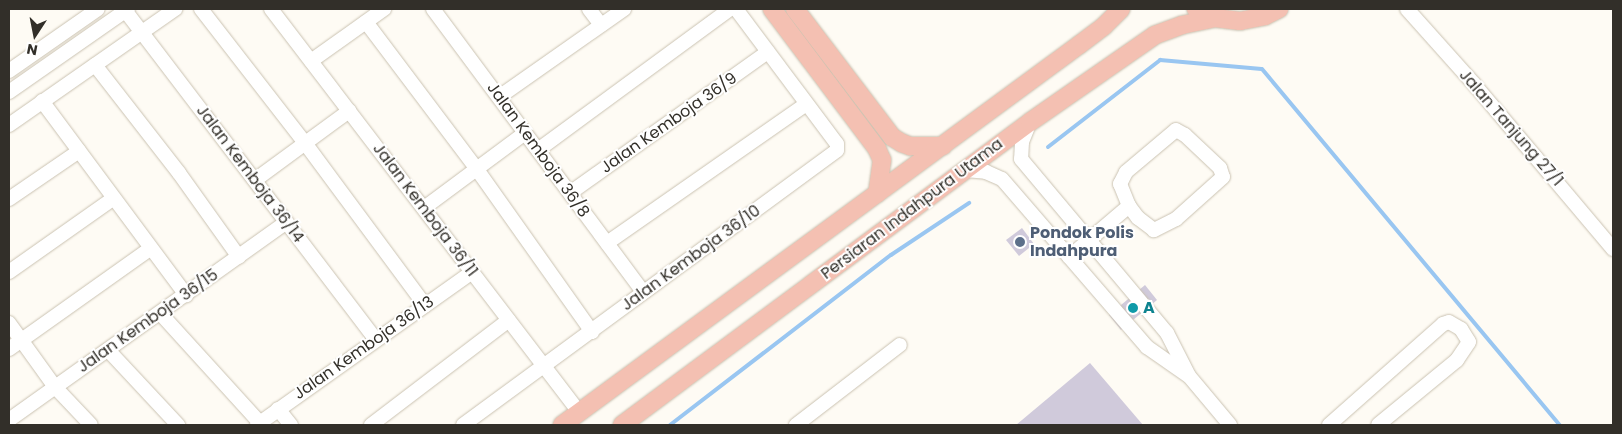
<!DOCTYPE html>
<html>
<head>
<meta charset="utf-8">
<style>
	body { margin:0 }
	#map { position:relative; width:1622px; height:434px; overflow:hidden; background:#fefbf4; font-family:Poppins,sans-serif }
	div>[style] { position:absolute }
	.stream>* { height:4px; margin:-2px; padding:0 2px; transform-origin:2px; border-radius:2px; background:#99c6f1 }
	.building>* { inset:0; background:#d0cadb }
	.roads { filter:drop-shadow(0 0 1px #cac2b1) drop-shadow(0 0 1px #cac2b1) }
	.minor>* { height:14px; margin:-7px; padding:0 7px; transform-origin:7px; border-radius:7px; background:#fff }
	.major>* { height:18px; margin:-9px; padding:0 9px; transform-origin:9px; border-radius:9px; background:#f4c0b2 }
	.dots>* { width:14px; height:14px; translate:-50% -50%; box-sizing:border-box; border:2px solid #fff; border-radius:50% }
	span { translate:-50% -50%; white-space:nowrap; text-align:center; line-height:1.15; -webkit-text-stroke:4px #fff; paint-order:stroke }
	.street-label { font-size:16px; color:#322f29 }
	.service-label { font-size:16px; color:#4e5e75; font-weight:700 }
	.left { translate:0 -50%; text-align:left }
	.culture-label { font-size:16px; color:#0d838f; font-weight:700 }
	.frame { position:absolute; inset:0; border:10px solid #322f29; pointer-events:none }
	.north { position:absolute; left:10px; top:10px; width:50px; height:50px; -webkit-text-stroke:4px #fff; paint-order:stroke; rotate:191deg; font-size:14px; font-weight:700; line-height:20px; text-align:center; color:#322f29 }
	.north::after { content:''; display:block; margin:auto; width:18px; height:22px; background:#322f29; clip-path:polygon(50% 0,100% 100%,50% 72%,0 100%) }
</style>
</head>
<body>
<div id="map">
	<div class="stream">
		<i style="left:1048px;top:147px;width:142px;rotate:-37.8deg"></i>
		<i style="left:1160px;top:60px;width:102px;rotate:5deg"></i>
		<i style="left:1262px;top:69px;width:464px;rotate:50.1deg"></i>
		<i style="left:670px;top:425px;width:279px;rotate:-37.6deg"></i>
		<i style="left:891px;top:255px;width:94px;rotate:-33.7deg"></i>
	</div>
	<div class="building">
		<i style="clip-path:polygon(1022px 228px,1034px 244px,1019px 256px,1006px 240px)"></i>
		<i style="clip-path:polygon(1145px 285px,1157px 300px,1121px 330px,1109px 315px)"></i>
		<i style="clip-path:polygon(1090px 363px,1143px 425px,1016px 425px)"></i>
	</div>
	<div class="roads">
		<div class="minor">
			<i style="left:124px;top:9px;width:416px;rotate:52.7deg"></i>
			<i style="left:201px;top:9px;width:170px;rotate:52.2deg"></i>
			<i style="left:305px;top:143px;width:202px;rotate:53.5deg"></i>
			<i style="left:271px;top:9px;width:507px;rotate:52.61deg"></i>
			<i style="left:433px;top:9px;width:352px;rotate:53.4deg"></i>
			<i style="left:589px;top:9px;width:20px;rotate:53deg"></i>
			<i style="left:1407px;top:9px;width:101px;rotate:48.2deg"></i>
			<i style="left:1474px;top:84px;width:216px;rotate:49.9deg"></i>
			<i style="left:366px;top:22px;width:183px;rotate:53deg"></i>
			<i style="left:476px;top:168px;width:201px;rotate:54.7deg"></i>
			<i style="left:311px;top:61px;width:90px;rotate:-35.5deg"></i>
			<i style="left:95px;top:65px;width:137px;rotate:52.1deg"></i>
			<i style="left:179px;top:173px;width:103px;rotate:54.5deg"></i>
			<i style="left:9px;top:71px;width:108px;rotate:-34.9deg"></i>
			<i style="left:9px;top:92px;width:145px;rotate:-34.9deg"></i>
			<i style="left:499px;top:97px;width:153px;rotate:-35.1deg"></i>
			<i style="left:42px;top:101px;width:242px;rotate:53.4deg"></i>
			<i style="left:1030px;top:122px;width:22px;rotate:112deg"></i>
			<i style="left:1022px;top:142px;width:17px;rotate:93deg"></i>
			<i style="left:1021px;top:159px;width:227px;rotate:50deg"></i>
			<i style="left:1167px;top:333px;width:48px;rotate:62.9deg"></i>
			<i style="left:1189px;top:376px;width:64px;rotate:50.1deg"></i>
			<i style="left:9px;top:125px;width:203px;rotate:-34.9deg"></i>
			<i style="left:1176px;top:130px;width:10px;rotate:29deg"></i>
			<i style="left:1185px;top:135px;width:48px;rotate:43.3deg"></i>
			<i style="left:1220px;top:168px;width:9px;rotate:72deg"></i>
			<i style="left:1223px;top:177px;width:63px;rotate:138.2deg"></i>
			<i style="left:1176px;top:219px;width:25px;rotate:153deg"></i>
			<i style="left:1154px;top:230px;width:20px;rotate:-143deg"></i>
			<i style="left:1138px;top:218px;width:15px;rotate:-127deg"></i>
			<i style="left:1129px;top:206px;width:24px;rotate:-112deg"></i>
			<i style="left:1120px;top:184px;width:13px;rotate:-63deg"></i>
			<i style="left:1126px;top:172px;width:65px;rotate:-40deg"></i>
			<i style="left:538px;top:150px;width:238px;rotate:-36.3deg"></i>
			<i style="left:965px;top:170px;width:21px;rotate:5deg"></i>
			<i style="left:986px;top:172px;width:17px;rotate:24deg"></i>
			<i style="left:1002px;top:179px;width:222px;rotate:49.2deg"></i>
			<i style="left:1147px;top:347px;width:49px;rotate:35deg"></i>
			<i style="left:255px;top:180px;width:117px;rotate:-36.3deg"></i>
			<i style="left:570px;top:193px;width:243px;rotate:-35.5deg"></i>
			<i style="left:9px;top:199px;width:85px;rotate:-34.4deg"></i>
			<i style="left:424px;top:208px;width:126px;rotate:-36.6deg"></i>
			<i style="left:607px;top:243px;width:243px;rotate:-34.9deg"></i>
			<i style="left:1069px;top:257px;width:79px;rotate:-40.4deg"></i>
			<i style="left:9px;top:272px;width:128px;rotate:-35.2deg"></i>
			<i style="left:160px;top:313px;width:149px;rotate:47.7deg"></i>
			<i style="left:9px;top:323px;width:79px;rotate:54.3deg"></i>
			<i style="left:55px;top:387px;width:52px;rotate:46.5deg"></i>
			<i style="left:9px;top:349px;width:174px;rotate:-35.4deg"></i>
			<i style="left:108px;top:350px;width:103px;rotate:47deg"></i>
			<i style="left:278px;top:409px;width:21px;rotate:51deg"></i>
			<i style="left:9px;top:420px;width:341px;rotate:-35.5deg"></i>
			<i style="left:257px;top:425px;width:264px;rotate:-35.4deg"></i>
			<i style="left:371px;top:425px;width:173px;rotate:-37.3deg"></i>
			<i style="left:463px;top:425px;width:464px;rotate:-36.3deg"></i>
			<i style="left:837px;top:150px;width:6px;rotate:-90deg"></i>
			<i style="left:837px;top:144px;width:169px;rotate:-126.8deg"></i>
			<i style="left:796px;top:425px;width:131px;rotate:-37.6deg"></i>
			<i style="left:1329px;top:425px;width:152px;rotate:-41.5deg"></i>
			<i style="left:1443px;top:324px;width:6px;rotate:-18deg"></i>
			<i style="left:1449px;top:322px;width:14px;rotate:30deg"></i>
			<i style="left:1461px;top:329px;width:15px;rotate:58deg"></i>
			<i style="left:1469px;top:342px;width:22px;rotate:124deg"></i>
			<i style="left:1457px;top:360px;width:102px;rotate:140.6deg"></i>
		</div>
		<div class="major">
			<i style="left:772px;top:9px;width:175px;rotate:53.1deg"></i>
			<i style="left:877px;top:149px;width:12px;rotate:66deg"></i>
			<i style="left:882px;top:160px;width:34px;rotate:98deg"></i>
			<i style="left:795px;top:9px;width:161px;rotate:52.8deg"></i>
			<i style="left:892px;top:137px;width:12px;rotate:31deg"></i>
			<i style="left:902px;top:143px;width:9px;rotate:21deg"></i>
			<i style="left:910px;top:146px;width:33px"></i>
			<i style="left:1196px;top:9px;width:21px;rotate:25deg"></i>
			<i style="left:1215px;top:18px;width:25px;rotate:7deg"></i>
			<i style="left:1240px;top:21px;width:25px;rotate:-11deg"></i>
			<i style="left:1265px;top:16px;width:16px;rotate:-27deg"></i>
			<i style="left:562px;top:425px;width:642px;rotate:-36.32deg"></i>
			<i style="left:1079px;top:45px;width:31px;rotate:-37deg"></i>
			<i style="left:1104px;top:26px;width:24px;rotate:-45deg"></i>
			<i style="left:622px;top:425px;width:508px;rotate:-36.6deg"></i>
			<i style="left:1030px;top:122px;width:152px;rotate:-34.8deg"></i>
			<i style="left:1155px;top:35px;width:29px;rotate:-20deg"></i>
			<i style="left:1182px;top:25px;width:34px;rotate:-12deg"></i>
		</div>
	</div>
	<div class="dots">
		<i style="left:1020px;top:242px;background:#5c6f8a"></i>
		<i style="left:1133px;top:308px;background:#0f9aa8"></i>
	</div>
	<div class="street-label">
		<span style="left:669px;top:123px;rotate:-35deg">Jalan Kemboja 36/9</span>
		<span style="left:1511px;top:128px;rotate:49deg">Jalan Tanjung 27/1</span>
		<span style="left:538px;top:150px;rotate:54deg">Jalan Kemboja 36/8</span>
		<span style="left:250px;top:174px;rotate:53deg">Jalan Kemboja 36/14</span>
		<span style="left:912px;top:209px;rotate:-37deg">Persiaran Indahpura Utama</span>
		<span style="left:425px;top:210px;rotate:53deg">Jalan Kemboja 36/11</span>
		<span style="left:691px;top:258px;rotate:-36deg">Jalan Kemboja 36/10</span>
		<span style="left:148px;top:321px;rotate:-35deg">Jalan Kemboja 36/15</span>
		<span style="left:364px;top:348px;rotate:-35deg">Jalan Kemboja 36/13</span>
	</div>
	<div class="service-label">
		<span class="left" style="left:1030px;top:242px">Pondok Polis<br>Indahpura</span>
	</div>
	<div class="culture-label">
		<span class="left" style="left:1143px;top:308px">A</span>
	</div>
	<div class="frame"></div>
	<div class="north">N</div>
</div>
</body>
</html>
